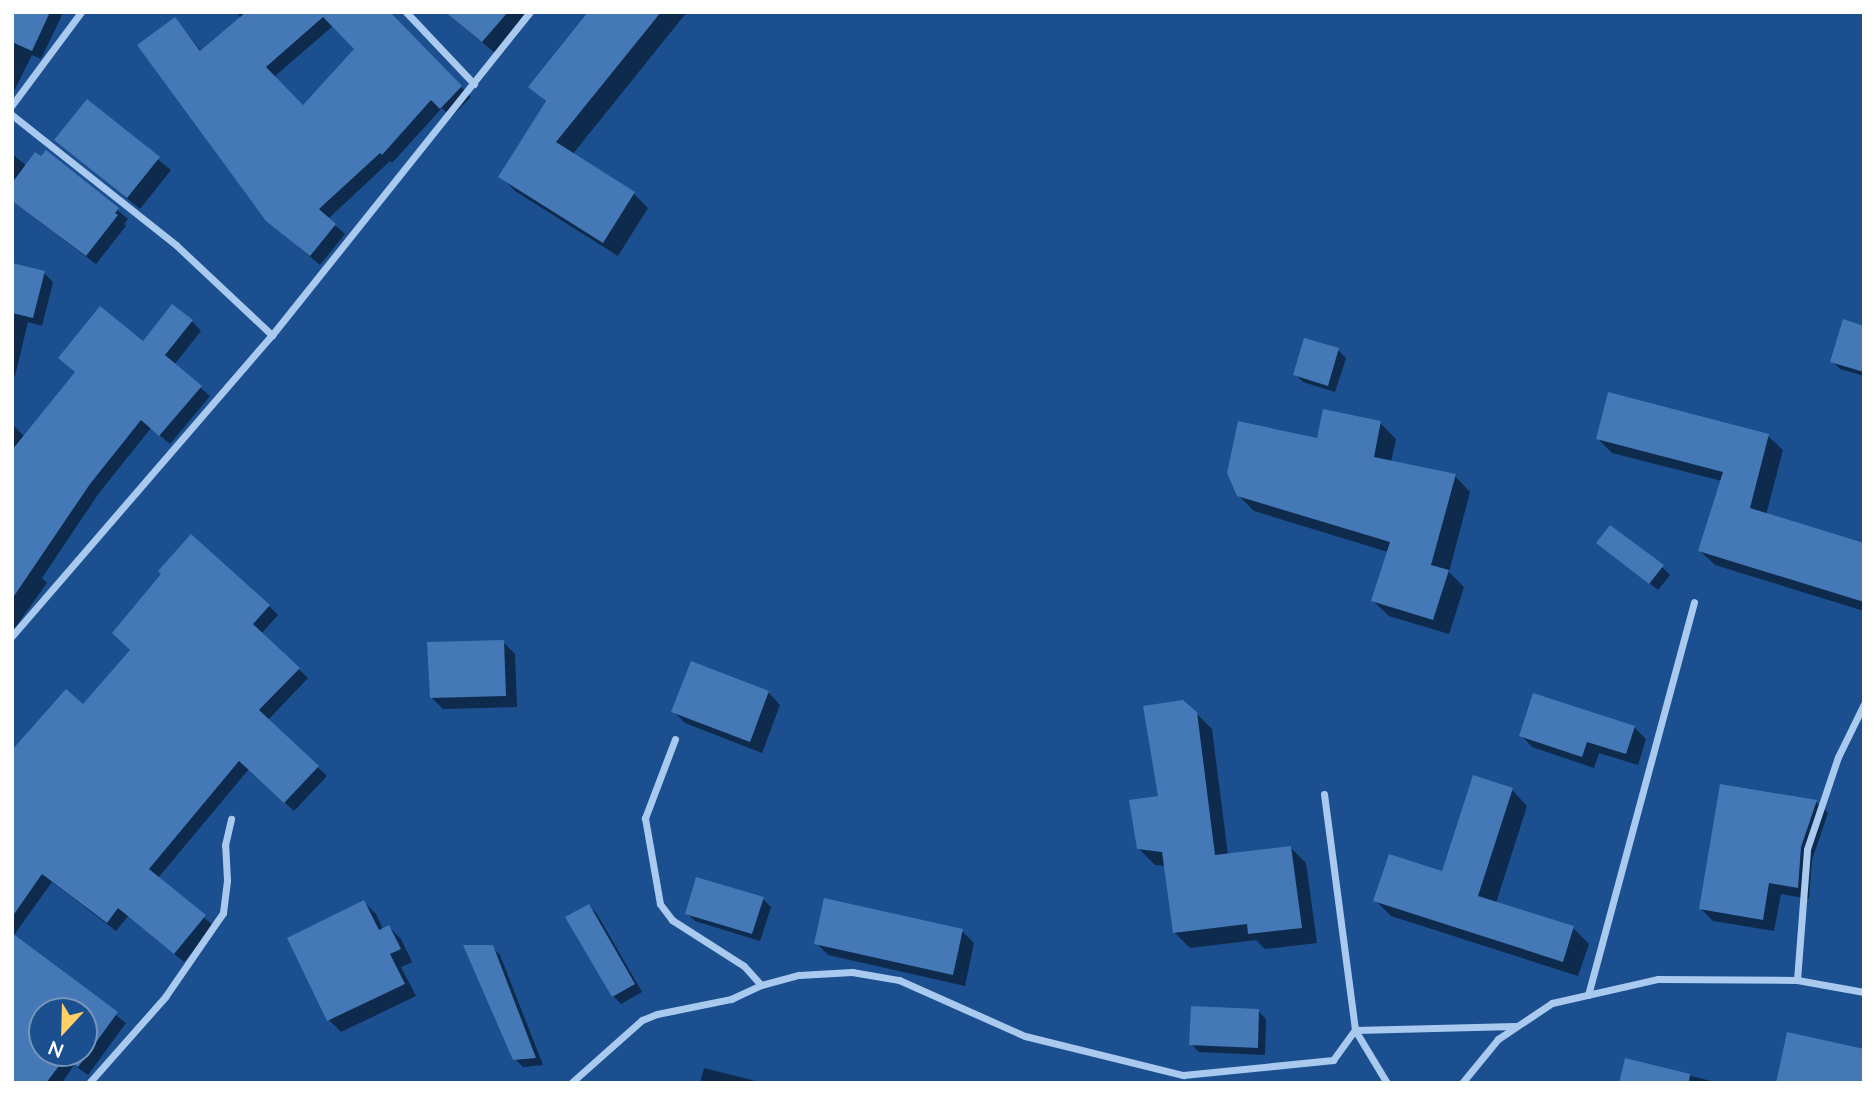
<!DOCTYPE html>
<html>
<head>
<meta charset="utf-8">
<style>
	body { margin:0 }
	#map { position:relative; width:1876px; height:1095px; overflow:hidden; background:#1b4f8f; font-family:Lato,sans-serif }
	div>[style] { position:absolute }
	.shadow>* { inset:0; background:#0007 }
	.building>* { inset:0; background:#4478b7 }
	.minor>* { height:7px; margin:-3.5px; padding:0 3.5px; transform-origin:3.5px; border-radius:3.5px; background:#a9c9ee }
	span { translate:-50% -50%; white-space:nowrap; text-align:center; line-height:1.15; -webkit-text-stroke:5px #1b4f8f; paint-order:stroke }
	.frame { position:absolute; inset:0; border:14px solid #fff; pointer-events:none }
	.north { position:absolute; left:28px; top:997px; width:70px; height:70px; box-sizing:border-box; background:#1b4f8f; border:2px solid #7695bc; border-radius:50%; rotate:202deg; font-size:19px; font-weight:700; line-height:28px; text-align:center; color:#fff }
	.north::after { content:''; display:block; margin:auto; width:24px; height:32px; background:#ffd166; clip-path:polygon(50% 0,100% 100%,50% 72%,0 100%) }
</style>
</head>
<body>
<div id="map">
	<div class="shadow">
		<i style="clip-path:polygon(12px 12px,60px 12px,62px 15px,41px 59px,32px 55px,12px 95px)"></i>
		<i style="clip-path:polygon(evenodd,236px 12px,388px 12px,471px 97px,451px 117px,442px 108px,392px 163px,390px 161px,328px 219px,345px 234px,320px 265px,267px 220px,175px 19px,202px 52px,241px 18px,236px 12px,334px 25px,357px 49px,303px 107px,274px 77px,334px 25px)"></i>
		<i style="clip-path:polygon(445px 12px,529px 12px,495px 53px)"></i>
		<i style="clip-path:polygon(591px 12px,687px 12px,572px 155px,634px 194px,648px 208px,618px 256px,515px 191px,501px 176px,547px 103px,531px 86px)"></i>
		<i style="clip-path:polygon(87px 102px,171px 170px,140px 209px,56px 140px)"></i>
		<i style="clip-path:polygon(47px 152px,128px 219px,124px 224px,126px 226px,96px 264px,12px 201px,12px 154px,27px 166px)"></i>
		<i style="clip-path:polygon(12px 265px,44px 273px,53px 282px,42px 326px,28px 322px,15px 376px,12px 375px)"></i>
		<i style="clip-path:polygon(192px 321px,201px 331px,174px 365px,210px 396px,170px 444px,151px 428px,99px 493px,42px 578px,47px 583px,14px 629px,12px 424px,25px 437px,143px 343px)"></i>
		<i style="clip-path:polygon(1864px 327px,1864px 376px,1840px 369px,1832px 361px)"></i>
		<i style="clip-path:polygon(1338px 350px,1346px 358px,1335px 392px,1303px 382px,1295px 374px)"></i>
		<i style="clip-path:polygon(1380px 423px,1396px 439px,1391px 462px,1455px 476px,1470px 492px,1449px 572px,1464px 587px,1449px 634px,1389px 616px,1373px 601px,1388px 552px,1254px 511px,1238px 495px,1318px 440px)"></i>
		<i style="clip-path:polygon(1768px 436px,1783px 450px,1766px 515px,1864px 545px,1864px 611px,1715px 565px,1700px 551px,1722px 481px,1612px 453px,1598px 439px)"></i>
		<i style="clip-path:polygon(1598px 543px,1662px 567px,1670px 575px,1658px 590px)"></i>
		<i style="clip-path:polygon(evenodd,269px 606px,278px 615px,261px 634px,308px 678px,268px 720px,327px 776px,294px 811px,249px 769px,158px 878px,214px 926px,184px 962px,128px 916px,116px 931px,52px 882px,14px 935px,126px 1023px,88px 1075px,74px 1065px,62px 1083px,14px 1083px,12px 746px,16px 749px,83px 706px,269px 606px,42px 1011px,84px 1011px,84px 1053px,42px 1053px,42px 1011px)"></i>
		<i style="clip-path:polygon(503px 642px,515px 654px,517px 707px,443px 709px,431px 697px)"></i>
		<i style="clip-path:polygon(692px 663px,769px 693px,780px 705px,762px 753px,685px 723px,673px 711px)"></i>
		<i style="clip-path:polygon(1196px 713px,1212px 729px,1228px 855px,1291px 848px,1306px 863px,1317px 943px,1265px 949px,1256px 940px,1190px 948px,1174px 932px,1166px 866px,1155px 865px,1139px 849px)"></i>
		<i style="clip-path:polygon(1634px 727px,1646px 739px,1638px 765px,1599px 753px,1594px 768px,1532px 747px,1521px 735px)"></i>
		<i style="clip-path:polygon(1512px 790px,1527px 806px,1496px 903px,1573px 928px,1589px 944px,1578px 976px,1391px 916px,1375px 900px,1443px 874px)"></i>
		<i style="clip-path:polygon(1816px 802px,1828px 813px,1812px 860px,1809px 899px,1781px 894px,1774px 931px,1713px 921px,1701px 909px)"></i>
		<i style="clip-path:polygon(763px 899px,771px 907px,760px 941px,695px 921px,687px 913px)"></i>
		<i style="clip-path:polygon(364px 902px,376px 914px,383px 929px,389px 927px,401px 939px,412px 962px,401px 967px,416px 996px,341px 1032px,329px 1020px)"></i>
		<i style="clip-path:polygon(589px 906px,597px 914px,642px 992px,621px 1004px,613px 996px)"></i>
		<i style="clip-path:polygon(962px 931px,974px 943px,965px 986px,828px 955px,816px 943px)"></i>
		<i style="clip-path:polygon(492px 947px,500px 955px,543px 1065px,523px 1067px,515px 1059px)"></i>
		<i style="clip-path:polygon(1258px 1011px,1266px 1019px,1265px 1055px,1199px 1052px,1191px 1044px)"></i>
		<i style="clip-path:polygon(1627px 1060px,1719px 1083px,1621px 1083px)"></i>
		<i style="clip-path:polygon(704px 1068px,764px 1083px,700px 1083px)"></i>
	</div>
	<div class="building">
		<i style="clip-path:polygon(12px 12px,50px 12px,32px 51px,12px 42px)"></i>
		<i style="clip-path:polygon(evenodd,246px 12px,390px 12px,462px 86px,440px 109px,431px 100px,382px 155px,380px 153px,319px 209px,336px 224px,310px 256px,266px 221px,137px 45px,175px 17px,200px 51px,246px 12px,323px 17px,354px 49px,303px 105px,266px 67px,323px 17px)"></i>
		<i style="clip-path:polygon(445px 12px,508px 12px,482px 42px)"></i>
		<i style="clip-path:polygon(588px 12px,661px 12px,556px 142px,635px 192px,603px 243px,498px 177px,546px 101px,528px 87px)"></i>
		<i style="clip-path:polygon(87px 99px,160px 157px,127px 198px,54px 140px)"></i>
		<i style="clip-path:polygon(46px 150px,119px 208px,115px 213px,118px 215px,86px 256px,12px 201px,12px 183px,35px 152px,41px 156px)"></i>
		<i style="clip-path:polygon(12px 263px,45px 271px,33px 318px,12px 313px)"></i>
		<i style="clip-path:polygon(172px 304px,193px 320px,165px 355px,202px 386px,159px 436px,141px 420px,90px 484px,12px 599px,12px 450px,75px 372px,58px 358px,100px 306px,143px 341px)"></i>
		<i style="clip-path:polygon(1843px 319px,1864px 326px,1864px 372px,1830px 362px)"></i>
		<i style="clip-path:polygon(1304px 338px,1339px 348px,1328px 386px,1293px 375px)"></i>
		<i style="clip-path:polygon(1608px 392px,1769px 434px,1750px 508px,1864px 543px,1864px 602px,1698px 551px,1723px 472px,1596px 439px)"></i>
		<i style="clip-path:polygon(1323px 409px,1381px 421px,1374px 457px,1456px 474px,1431px 565px,1449px 570px,1433px 620px,1371px 601px,1390px 542px,1237px 496px,1227px 473px,1238px 421px,1317px 438px)"></i>
		<i style="clip-path:polygon(1610px 525px,1664px 565px,1649px 584px,1596px 543px)"></i>
		<i style="clip-path:polygon(191px 534px,270px 605px,253px 624px,300px 668px,259px 710px,319px 766px,284px 803px,239px 761px,149px 869px,206px 915px,174px 954px,118px 908px,107px 923px,42px 874px,12px 917px,12px 750px,66px 689px,83px 704px,130px 650px,112px 633px,161px 574px,158px 571px)"></i>
		<i style="clip-path:polygon(504px 640px,506px 696px,430px 698px,427px 642px)"></i>
		<i style="clip-path:polygon(691px 661px,769px 691px,750px 742px,671px 712px)"></i>
		<i style="clip-path:polygon(1533px 693px,1635px 726px,1626px 754px,1587px 742px,1582px 757px,1519px 736px)"></i>
		<i style="clip-path:polygon(1183px 700px,1197px 712px,1215px 855px,1291px 846px,1302px 928px,1248px 934px,1247px 924px,1173px 933px,1162px 852px,1137px 849px,1129px 800px,1158px 796px,1143px 706px)"></i>
		<i style="clip-path:polygon(1473px 775px,1513px 788px,1478px 896px,1574px 926px,1563px 962px,1373px 901px,1389px 854px,1442px 871px)"></i>
		<i style="clip-path:polygon(1720px 784px,1817px 800px,1801px 847px,1798px 888px,1769px 883px,1763px 920px,1699px 909px)"></i>
		<i style="clip-path:polygon(696px 877px,764px 897px,752px 934px,685px 914px)"></i>
		<i style="clip-path:polygon(824px 898px,963px 929px,953px 975px,814px 944px)"></i>
		<i style="clip-path:polygon(364px 900px,379px 930px,389px 925px,401px 949px,390px 954px,405px 984px,327px 1021px,287px 938px)"></i>
		<i style="clip-path:polygon(589px 904px,635px 984px,612px 997px,565px 917px)"></i>
		<i style="clip-path:polygon(evenodd,12px 933px,118px 1012px,78px 1067px,65px 1058px,46px 1083px,12px 1083px,12px 933px,42px 1011px,84px 1011px,84px 1053px,42px 1053px,42px 1011px)"></i>
		<i style="clip-path:polygon(463px 945px,493px 945px,536px 1058px,513px 1060px)"></i>
		<i style="clip-path:polygon(1191px 1006px,1259px 1009px,1258px 1048px,1189px 1045px)"></i>
		<i style="clip-path:polygon(1787px 1032px,1864px 1049px,1864px 1083px,1776px 1083px)"></i>
		<i style="clip-path:polygon(1625px 1058px,1690px 1074px,1689px 1083px,1619px 1083px)"></i>
	</div>
	<div class="minor">
		<i style="left:406px;top:12px;width:99px;rotate:46.6deg"></i>
		<i style="left:12px;top:105px;width:116px;rotate:-53.4deg"></i>
		<i style="left:12px;top:115px;width:209px;rotate:38.4deg"></i>
		<i style="left:176px;top:245px;width:132px;rotate:43.2deg"></i>
		<i style="left:12px;top:636px;width:398px;rotate:-49.2deg"></i>
		<i style="left:272px;top:335px;width:413px;rotate:-51.4deg"></i>
		<i style="left:675px;top:739px;width:85px;rotate:110.8deg"></i>
		<i style="left:645px;top:818px;width:87px;rotate:80.1deg"></i>
		<i style="left:660px;top:904px;width:20px;rotate:53deg"></i>
		<i style="left:672px;top:920px;width:85px;rotate:32.6deg"></i>
		<i style="left:744px;top:966px;width:25px;rotate:48deg"></i>
		<i style="left:1324px;top:794px;width:238px;rotate:82.5deg"></i>
		<i style="left:1355px;top:1030px;width:62px;rotate:58.9deg"></i>
		<i style="left:1797px;top:980px;width:131px;rotate:-85.6deg"></i>
		<i style="left:1807px;top:849px;width:97px;rotate:-71.4deg"></i>
		<i style="left:1838px;top:757px;width:59px;rotate:-63.9deg"></i>
		<i style="left:1588px;top:995px;width:407px;rotate:-74.9deg"></i>
		<i style="left:1355px;top:1030px;width:160px;rotate:-1.4deg"></i>
		<i style="left:89px;top:1083px;width:115px;rotate:-48.5deg"></i>
		<i style="left:165px;top:997px;width:102px;rotate:-55.4deg"></i>
		<i style="left:223px;top:913px;width:33px;rotate:-83deg"></i>
		<i style="left:227px;top:880px;width:35px;rotate:-93deg"></i>
		<i style="left:225px;top:845px;width:27px;rotate:-77deg"></i>
		<i style="left:571px;top:1083px;width:95px;rotate:-41.6deg"></i>
		<i style="left:642px;top:1020px;width:16px;rotate:-22deg"></i>
		<i style="left:657px;top:1014px;width:76px;rotate:-11.5deg"></i>
		<i style="left:731px;top:999px;width:33px;rotate:-25deg"></i>
		<i style="left:761px;top:985px;width:39px;rotate:-15deg"></i>
		<i style="left:799px;top:975px;width:53px;rotate:-3.2deg"></i>
		<i style="left:852px;top:972px;width:48px;rotate:9.7deg"></i>
		<i style="left:899px;top:980px;width:138px;rotate:24deg"></i>
		<i style="left:1025px;top:1036px;width:163px;rotate:13.9deg"></i>
		<i style="left:1183px;top:1075px;width:151px;rotate:-5.7deg"></i>
		<i style="left:1333px;top:1060px;width:37px;rotate:-54deg"></i>
		<i style="left:1462px;top:1083px;width:57px;rotate:-50.7deg"></i>
		<i style="left:1498px;top:1039px;width:65px;rotate:-33.7deg"></i>
		<i style="left:1552px;top:1003px;width:109px;rotate:-12.8deg"></i>
		<i style="left:1658px;top:979px;width:139px;rotate:0.4deg"></i>
		<i style="left:1797px;top:980px;width:68px;rotate:10.2deg"></i>
	</div>
	<div class="frame"></div>
	<div class="north">N</div>
</div>
</body>
</html>
